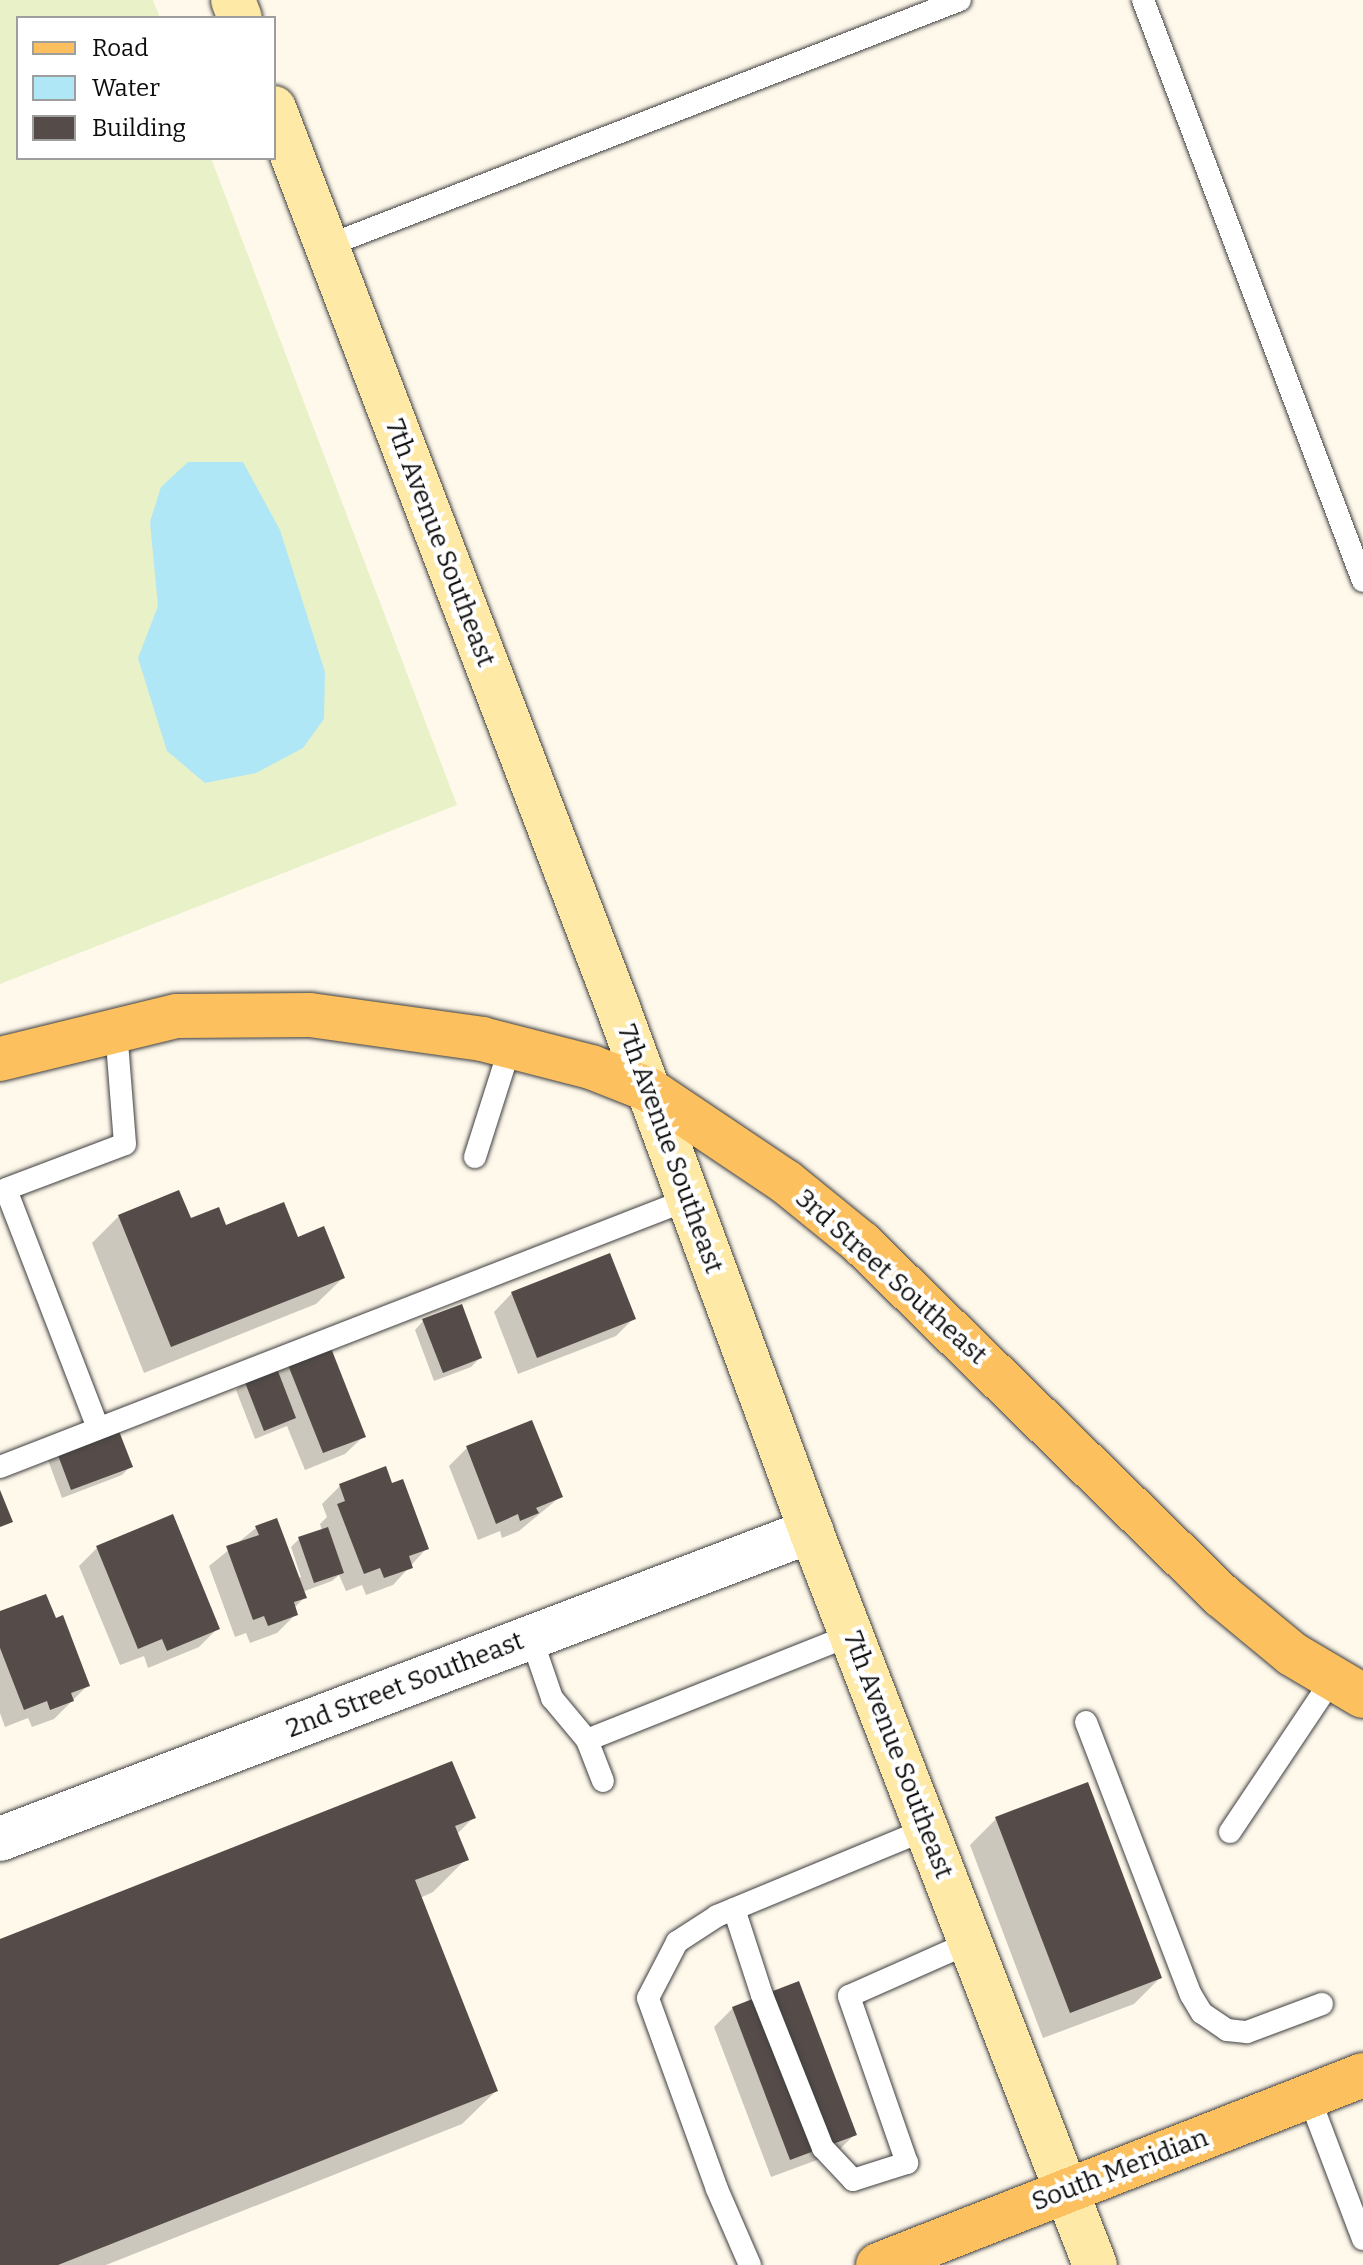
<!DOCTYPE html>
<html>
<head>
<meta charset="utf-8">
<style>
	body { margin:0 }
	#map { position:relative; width:1363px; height:2265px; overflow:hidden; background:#fff9ec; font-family:Bitter,serif }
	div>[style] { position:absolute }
	.pitch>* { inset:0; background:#e8f1c7 }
	.water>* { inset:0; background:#b0e7f7 }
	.shadow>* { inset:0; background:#0003 }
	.building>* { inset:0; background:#554c49 }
	.roads { filter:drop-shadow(0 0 2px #3f3f3f) drop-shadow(0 0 2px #3f3f3f) }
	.lane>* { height:22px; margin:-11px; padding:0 11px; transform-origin:11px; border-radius:11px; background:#fff }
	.street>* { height:44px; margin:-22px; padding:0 22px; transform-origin:22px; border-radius:22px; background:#fff }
	.secondary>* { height:44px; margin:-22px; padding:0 22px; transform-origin:22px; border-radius:22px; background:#ffe9a7 }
	.primary>* { height:44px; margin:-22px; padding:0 22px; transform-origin:22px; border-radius:22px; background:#fcc05f }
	span { translate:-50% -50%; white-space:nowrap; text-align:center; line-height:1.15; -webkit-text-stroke:8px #fff; paint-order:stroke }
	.street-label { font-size:26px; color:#0c0c0c }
	.legend { position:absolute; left:16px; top:16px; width:260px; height:144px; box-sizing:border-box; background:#fff; border:2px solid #9e9e9e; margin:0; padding:10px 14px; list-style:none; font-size:24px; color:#0c0c0c }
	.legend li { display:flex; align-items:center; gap:16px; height:40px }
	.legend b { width:40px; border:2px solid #9e9e9e }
</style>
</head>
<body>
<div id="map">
	<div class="pitch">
		<i style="clip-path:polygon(0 0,153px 0,160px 18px,18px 18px,18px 158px,211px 158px,457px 805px,0 984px)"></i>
	</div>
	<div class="water">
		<i style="clip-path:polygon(188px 462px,243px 462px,280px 530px,325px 672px,324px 719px,303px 748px,256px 773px,205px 783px,167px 751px,138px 658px,158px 606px,150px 522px,161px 487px)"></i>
	</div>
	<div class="shadow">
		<i style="clip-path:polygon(119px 1216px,190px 1221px,297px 1239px,343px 1278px,316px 1304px,144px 1373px,92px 1243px)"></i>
		<i style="clip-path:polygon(512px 1293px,634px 1318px,616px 1336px,518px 1374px,494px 1312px)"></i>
		<i style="clip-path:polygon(423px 1321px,480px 1358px,471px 1367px,434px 1381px,415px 1330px)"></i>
		<i style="clip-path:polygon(287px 1362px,364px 1436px,345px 1454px,305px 1470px,287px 1426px,255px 1439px,236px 1390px,245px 1381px,277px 1372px)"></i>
		<i style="clip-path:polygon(467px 1448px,560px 1497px,519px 1531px,502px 1538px,500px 1531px,478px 1540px,449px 1466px)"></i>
		<i style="clip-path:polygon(57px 1452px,131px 1466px,122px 1475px,62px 1498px,48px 1460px)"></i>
		<i style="clip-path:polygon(340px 1486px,391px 1486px,427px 1548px,393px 1585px,366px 1595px,362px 1585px,346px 1591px,339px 1575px,332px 1581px,302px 1592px,304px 1598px,294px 1608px,296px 1614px,277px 1633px,250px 1643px,246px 1633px,235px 1637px,209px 1566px,256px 1528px,297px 1578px,301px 1577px,291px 1547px,299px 1539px,322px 1531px,320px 1524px,327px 1517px,322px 1504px)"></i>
		<i style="clip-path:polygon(97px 1548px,218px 1628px,199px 1647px,148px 1668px,144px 1656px,120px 1665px,79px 1566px)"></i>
		<i style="clip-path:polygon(0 1613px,55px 1621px,88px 1685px,54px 1719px,32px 1727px,28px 1718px,5px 1727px,0 1713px)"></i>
		<i style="clip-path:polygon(473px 1818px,456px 1835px,466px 1859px,433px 1892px,420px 1898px,496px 2091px,462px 2124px,106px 2265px,0 2265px,0 1941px)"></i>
		<i style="clip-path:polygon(996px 1819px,1160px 1978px,1134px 2004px,1043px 2038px,970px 1845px)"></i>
		<i style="clip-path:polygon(733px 2008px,854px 2135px,836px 2153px,771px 2177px,714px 2027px)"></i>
	</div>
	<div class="building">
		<i style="clip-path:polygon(179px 1190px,191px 1218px,219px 1207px,226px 1225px,284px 1202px,298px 1237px,324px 1226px,345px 1278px,171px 1347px,118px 1215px)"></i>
		<i style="clip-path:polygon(610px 1253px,636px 1319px,537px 1358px,511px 1292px)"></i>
		<i style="clip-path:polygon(462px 1304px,482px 1358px,443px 1373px,422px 1319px)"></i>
		<i style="clip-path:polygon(329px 1343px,366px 1437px,323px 1453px,286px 1360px)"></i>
		<i style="clip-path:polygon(276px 1366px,296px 1418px,264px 1431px,244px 1380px)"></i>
		<i style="clip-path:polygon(532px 1420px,563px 1497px,536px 1508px,539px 1513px,520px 1521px,518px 1514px,496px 1524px,466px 1446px)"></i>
		<i style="clip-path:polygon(117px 1426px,133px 1467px,71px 1490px,56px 1450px)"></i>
		<i style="clip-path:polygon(386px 1466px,392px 1483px,403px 1479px,429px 1549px,409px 1556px,413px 1568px,384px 1578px,380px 1568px,364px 1574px,337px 1504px,345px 1501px,339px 1484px)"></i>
		<i style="clip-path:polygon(0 1490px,13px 1522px,0 1527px)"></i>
		<i style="clip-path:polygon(173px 1514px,220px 1629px,167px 1651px,162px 1639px,138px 1649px,96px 1546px)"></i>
		<i style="clip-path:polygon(277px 1518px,307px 1598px,294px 1602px,298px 1615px,268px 1626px,264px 1616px,253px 1620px,226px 1546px,259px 1535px,255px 1526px)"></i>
		<i style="clip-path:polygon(328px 1527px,344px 1573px,314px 1583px,298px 1537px)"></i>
		<i style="clip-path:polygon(46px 1594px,56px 1618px,63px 1615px,90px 1686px,71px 1693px,74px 1701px,50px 1710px,47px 1701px,24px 1710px,0 1648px,0 1611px)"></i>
		<i style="clip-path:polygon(452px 1761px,476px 1818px,455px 1826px,469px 1860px,415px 1880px,498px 2091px,58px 2265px,0 2265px,0 1939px)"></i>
		<i style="clip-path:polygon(1088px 1782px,1162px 1978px,1070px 2013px,995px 1817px)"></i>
		<i style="clip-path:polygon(799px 1981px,857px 2135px,790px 2160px,732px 2007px)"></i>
	</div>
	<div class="roads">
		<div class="lane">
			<i style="left:1143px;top:0;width:621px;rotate:69.26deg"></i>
			<i style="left:327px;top:246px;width:679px;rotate:-21.24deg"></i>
			<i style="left:475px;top:1157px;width:115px;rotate:-72.3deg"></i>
			<i style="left:98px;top:1428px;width:256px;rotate:-111.1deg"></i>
			<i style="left:6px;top:1189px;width:127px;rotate:-20.7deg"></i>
			<i style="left:125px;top:1144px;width:114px;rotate:-94.5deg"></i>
			<i style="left:0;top:1467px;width:739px;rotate:-21.25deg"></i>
			<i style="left:531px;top:1637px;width:65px;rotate:71deg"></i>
			<i style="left:552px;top:1698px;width:55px;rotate:50.2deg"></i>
			<i style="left:587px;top:1740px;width:44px;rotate:68.7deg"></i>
			<i style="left:1086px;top:1722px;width:292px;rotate:69deg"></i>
			<i style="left:1191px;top:1995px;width:21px;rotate:59deg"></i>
			<i style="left:1202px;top:2013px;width:30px;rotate:34deg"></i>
			<i style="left:1227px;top:2030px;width:20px;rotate:6deg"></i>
			<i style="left:1247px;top:2032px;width:80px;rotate:-20.5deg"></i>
			<i style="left:587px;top:1740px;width:284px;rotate:-21.7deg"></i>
			<i style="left:1230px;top:1832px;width:185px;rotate:-56.2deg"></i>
			<i style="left:734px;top:1909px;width:90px;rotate:72deg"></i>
			<i style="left:762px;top:1995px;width:165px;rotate:68.3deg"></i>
			<i style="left:823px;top:2148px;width:44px;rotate:46.8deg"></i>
			<i style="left:853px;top:2180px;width:57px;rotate:-17.5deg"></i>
			<i style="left:907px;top:2163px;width:177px;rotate:-109.2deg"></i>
			<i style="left:849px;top:1996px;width:133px;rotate:-23.9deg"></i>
			<i style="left:1309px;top:2097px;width:152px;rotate:69.2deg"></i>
			<i style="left:750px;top:2265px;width:83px;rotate:-113.5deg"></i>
			<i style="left:717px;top:2189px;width:203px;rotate:-109.9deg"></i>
			<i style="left:648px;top:1998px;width:63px;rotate:-62.6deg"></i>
			<i style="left:677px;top:1942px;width:48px;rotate:-33deg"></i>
			<i style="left:717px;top:1916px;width:227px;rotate:-22.5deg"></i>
		</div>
		<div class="street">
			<i style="left:0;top:1839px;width:868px;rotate:-20.8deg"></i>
		</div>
		<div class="secondary">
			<i style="left:233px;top:0;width:19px;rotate:69deg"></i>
			<i style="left:274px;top:108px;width:960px;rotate:69.07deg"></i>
			<i style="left:617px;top:1005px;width:561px;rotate:69.75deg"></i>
			<i style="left:811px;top:1531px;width:787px;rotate:68.85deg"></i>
		</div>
		<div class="primary">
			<i style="left:0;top:1059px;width:182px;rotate:-13.7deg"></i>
			<i style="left:177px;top:1016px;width:133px;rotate:-0.4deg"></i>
			<i style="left:310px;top:1015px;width:174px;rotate:7.9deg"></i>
			<i style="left:482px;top:1039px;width:113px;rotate:14.4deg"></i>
			<i style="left:591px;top:1067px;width:62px;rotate:21.6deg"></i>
			<i style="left:649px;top:1090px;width:165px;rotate:33.9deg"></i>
			<i style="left:786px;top:1182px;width:97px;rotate:39.1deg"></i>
			<i style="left:861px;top:1243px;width:505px;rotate:44.36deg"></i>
			<i style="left:1222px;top:1596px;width:91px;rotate:39.6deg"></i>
			<i style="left:1292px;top:1654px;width:82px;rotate:30.6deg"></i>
			<i style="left:878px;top:2265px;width:521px;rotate:-21.39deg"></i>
		</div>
	</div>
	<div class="street-label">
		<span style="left:440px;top:543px;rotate:69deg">7th Avenue Southeast</span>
		<span style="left:670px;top:1149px;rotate:70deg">7th Avenue Southeast</span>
		<span style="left:891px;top:1277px;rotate:42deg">3rd Street Southeast</span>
		<span style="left:405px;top:1685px;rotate:-21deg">2nd Street Southeast</span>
		<span style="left:898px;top:1755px;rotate:69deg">7th Avenue Southeast</span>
		<span style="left:1120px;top:2170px;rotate:-21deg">South Meridian</span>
	</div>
	<ul class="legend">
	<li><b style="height:10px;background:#fcc05f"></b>Road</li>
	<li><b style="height:22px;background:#b0e7f7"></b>Water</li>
	<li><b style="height:22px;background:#554c49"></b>Building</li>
	</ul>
</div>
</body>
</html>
